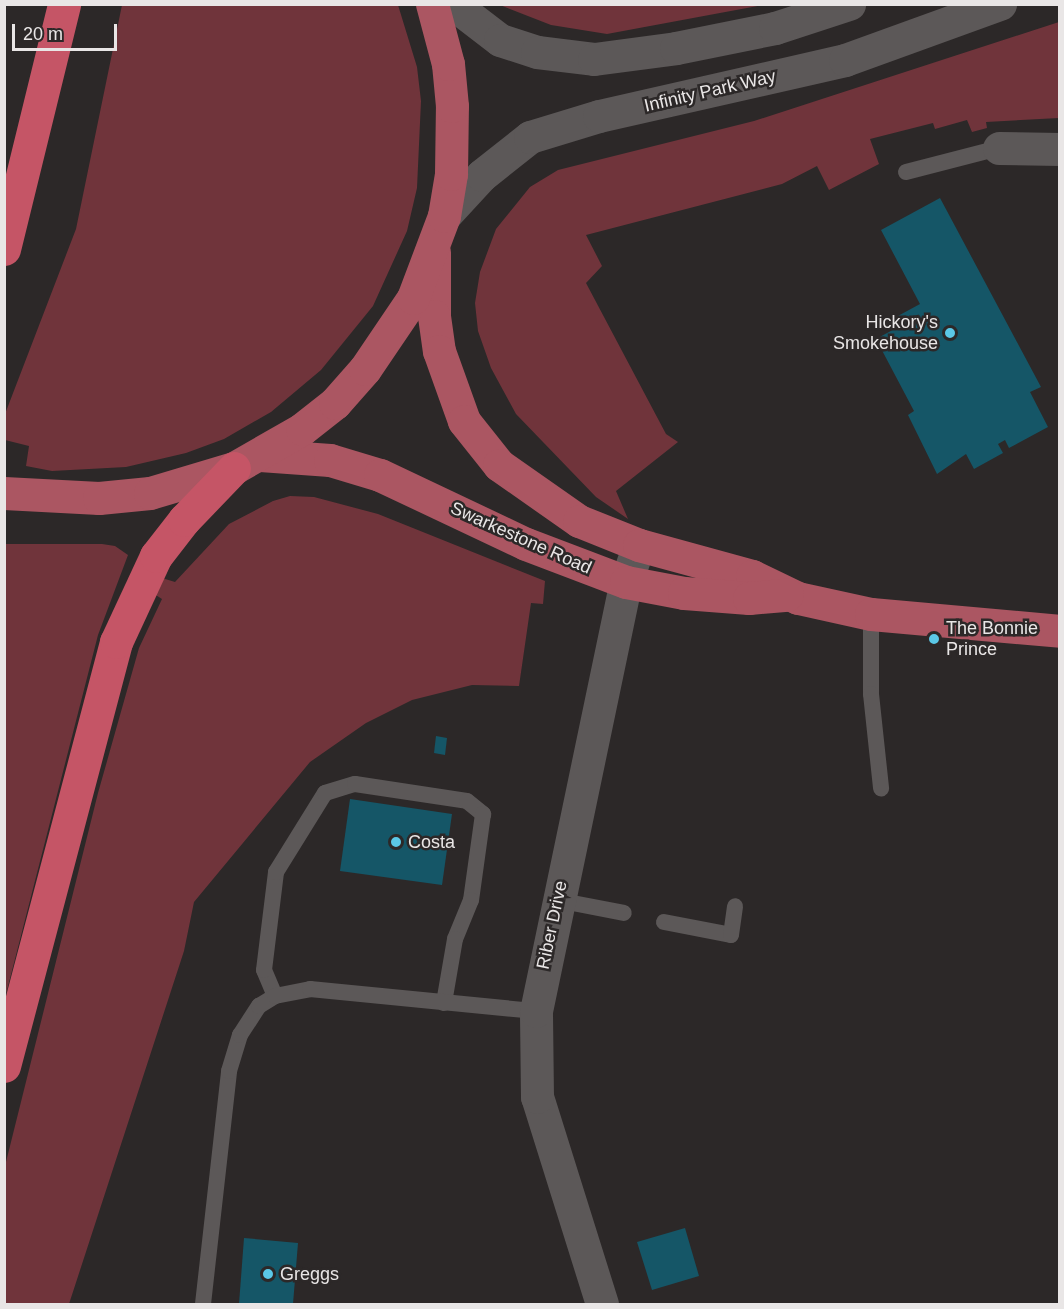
<!DOCTYPE html>
<html>
<head>
<meta charset="utf-8">
<style>
	body { margin:0 }
	#map { position:relative; width:1064px; height:1309px; overflow:hidden; background:#2c2828; font-family:Arial,sans-serif }
	div>[style] { position:absolute }
	.green>* { inset:0; background:#70343b }
	.building>* { inset:0; background:#155667 }
	.service>* { height:16px; margin:-8px; padding:0 8px; transform-origin:8px; border-radius:8px; background:#5c5858 }
	.minor>* { height:33px; margin:-16.5px; padding:0 16.5px; transform-origin:16.5px; border-radius:16.5px; background:#5c5858 }
	.tertiary>* { height:33px; margin:-16.5px; padding:0 16.5px; transform-origin:16.5px; border-radius:16.5px; background:#5c5858 }
	.primary>* { height:33px; margin:-16.5px; padding:0 16.5px; transform-origin:16.5px; border-radius:16.5px; background:#ab5662 }
	.trunk>* { height:33px; margin:-16.5px; padding:0 16.5px; transform-origin:16.5px; border-radius:16.5px; background:#c55566 }
	.dots>* { width:16px; height:16px; translate:-50% -50%; box-sizing:border-box; border:3px solid #2c2828; border-radius:50% }
	span { translate:-50% -50%; white-space:nowrap; text-align:center; line-height:1.15; -webkit-text-stroke:5px #2c2828; paint-order:stroke }
	.street-label { font-size:18px; color:#e9e6e6 }
	.poi-label { font-size:18px; color:#e9e6e6 }
	.right { translate:-100% -50%; text-align:right }
	.left { translate:0 -50%; text-align:left }
	.frame { position:absolute; inset:0; border:6px solid #e9e6e6; pointer-events:none }
	.scale { position:absolute; left:12px; top:24px; width:105px; height:27px; box-sizing:border-box; border:3px solid #e9e6e6; border-top:0; padding-left:8px; font-size:18px; line-height:21px; white-space:nowrap; color:#e9e6e6; -webkit-text-stroke:4px #2c2828; paint-order:stroke }
</style>
</head>
<body>
<div id="map">
	<div class="green">
		<i style="clip-path:polygon(122px 5px,398px 5px,417px 67px,421px 101px,417px 188px,407px 231px,373px 306px,321px 370px,271px 412px,224px 439px,186px 453px,126px 467px,52px 471px,26px 466px,29px 446px,5px 440px,5px 414px,76px 229px)"></i>
		<i style="clip-path:polygon(500px 5px,763px 5px,607px 34px,551px 25px)"></i>
		<i style="clip-path:polygon(1059px 22px,1059px 118px,986px 122px,987px 128px,972px 132px,967px 120px,935px 129px,933px 123px,870px 139px,879px 164px,829px 190px,817px 166px,782px 184px,586px 235px,602px 266px,586px 283px,666px 434px,678px 442px,616px 491px,628px 519px,596px 497px,516px 414px,491px 368px,478px 331px,475px 303px,480px 272px,496px 229px,530px 187px,558px 170px,754px 121px)"></i>
		<i style="clip-path:polygon(290px 496px,314px 497px,378px 514px,545px 581px,543px 604px,531px 603px,519px 686px,472px 685px,412px 700px,366px 723px,310px 762px,194px 902px,184px 951px,69px 1304px,5px 1304px,5px 1166px,98px 793px,139px 648px,162px 599px,151px 592px,162px 578px,175px 582px,229px 524px,273px 501px)"></i>
		<i style="clip-path:polygon(6px 544px,102px 544px,115px 546px,128px 555px,98px 635px,5px 998px)"></i>
	</div>
	<div class="building">
		<i style="clip-path:polygon(940px 198px,1041px 387px,1030px 392px,1048px 427px,1009px 448px,1005px 440px,998px 444px,1003px 453px,974px 469px,966px 454px,937px 474px,908px 415px,914px 411px,876px 339px,900px 326px,896px 317px,920px 304px,881px 230px)"></i>
		<i style="clip-path:polygon(436px 736px,447px 738px,445px 755px,434px 753px)"></i>
		<i style="clip-path:polygon(350px 799px,452px 814px,442px 885px,340px 871px)"></i>
		<i style="clip-path:polygon(685px 1228px,699px 1276px,652px 1290px,637px 1242px)"></i>
		<i style="clip-path:polygon(244px 1238px,298px 1243px,293px 1304px,239px 1304px)"></i>
	</div>
	<div class="service">
		<i style="left:906px;top:172px;width:96px;rotate:-14.5deg"></i>
		<i style="left:871px;top:614px;width:80px;rotate:90deg"></i>
		<i style="left:871px;top:694px;width:95px;rotate:83.9deg"></i>
		<i style="left:557px;top:900px;width:68px;rotate:11deg"></i>
		<i style="left:664px;top:922px;width:68px;rotate:11deg"></i>
		<i style="left:731px;top:935px;width:29px;rotate:-82deg"></i>
		<i style="left:275px;top:996px;width:28px;rotate:-113deg"></i>
		<i style="left:264px;top:970px;width:99px;rotate:-83deg"></i>
		<i style="left:276px;top:872px;width:93px;rotate:-58.2deg"></i>
		<i style="left:325px;top:793px;width:31px;rotate:-17deg"></i>
		<i style="left:355px;top:784px;width:113px;rotate:8.6deg"></i>
		<i style="left:467px;top:801px;width:21px;rotate:39deg"></i>
		<i style="left:483px;top:814px;width:87px;rotate:97.9deg"></i>
		<i style="left:471px;top:900px;width:42px;rotate:112.3deg"></i>
		<i style="left:455px;top:939px;width:65px;rotate:99.8deg"></i>
		<i style="left:203px;top:1304px;width:234px;rotate:-83.6deg"></i>
		<i style="left:229px;top:1071px;width:38px;rotate:-73deg"></i>
		<i style="left:240px;top:1035px;width:35px;rotate:-57deg"></i>
		<i style="left:259px;top:1006px;width:19px;rotate:-32deg"></i>
		<i style="left:275px;top:996px;width:36px;rotate:-11deg"></i>
		<i style="left:310px;top:989px;width:227px;rotate:5.6deg"></i>
	</div>
	<div class="minor">
		<i style="left:999px;top:148px;width:61px;rotate:0.9deg"></i>
		<i style="left:602px;top:1304px;width:217px;rotate:-107.4deg"></i>
		<i style="left:537px;top:1097px;width:86px;rotate:-90.7deg"></i>
		<i style="left:536px;top:1011px;width:438px;rotate:-78.2deg"></i>
		<i style="left:626px;top:582px;width:39px;rotate:-71deg"></i>
	</div>
	<div class="tertiary">
		<i style="left:453px;top:4px;width:59px;rotate:37.5deg"></i>
		<i style="left:500px;top:40px;width:39px;rotate:18deg"></i>
		<i style="left:537px;top:52px;width:57px;rotate:7deg"></i>
		<i style="left:594px;top:59px;width:83px;rotate:-7.6deg"></i>
		<i style="left:676px;top:48px;width:101px;rotate:-11.4deg"></i>
		<i style="left:775px;top:28px;width:78px;rotate:-18deg"></i>
		<i style="left:444px;top:216px;width:56px;rotate:-47.2deg"></i>
		<i style="left:482px;top:175px;width:61px;rotate:-38.4deg"></i>
		<i style="left:530px;top:137px;width:72px;rotate:-16.9deg"></i>
		<i style="left:599px;top:116px;width:252px;rotate:-12.8deg"></i>
		<i style="left:845px;top:60px;width:165px;rotate:-19.9deg"></i>
	</div>
	<div class="primary">
		<i style="left:434px;top:252px;width:64px;rotate:90deg"></i>
		<i style="left:434px;top:316px;width:35px;rotate:82deg"></i>
		<i style="left:439px;top:351px;width:74px;rotate:70.3deg"></i>
		<i style="left:464px;top:421px;width:56px;rotate:51.5deg"></i>
		<i style="left:499px;top:465px;width:98px;rotate:35deg"></i>
		<i style="left:579px;top:521px;width:65px;rotate:21.8deg"></i>
		<i style="left:639px;top:545px;width:117px;rotate:15.3deg"></i>
		<i style="left:752px;top:576px;width:51px;rotate:25.6deg"></i>
		<i style="left:798px;top:598px;width:75px;rotate:12.4deg"></i>
		<i style="left:871px;top:614px;width:190px;rotate:5.1deg"></i>
		<i style="left:260px;top:455px;width:70px;rotate:4.1deg"></i>
		<i style="left:330px;top:460px;width:52px;rotate:16.7deg"></i>
		<i style="left:380px;top:475px;width:161px;rotate:25.3deg"></i>
		<i style="left:526px;top:544px;width:107px;rotate:20.8deg"></i>
		<i style="left:626px;top:582px;width:59px;rotate:10.7deg"></i>
		<i style="left:684px;top:593px;width:65px;rotate:4.4deg"></i>
		<i style="left:749px;top:598px;width:38px;rotate:-5deg"></i>
		<i style="left:4px;top:493px;width:95px;rotate:3deg"></i>
		<i style="left:99px;top:498px;width:51px;rotate:-5.6deg"></i>
		<i style="left:150px;top:493px;width:88px;rotate:-16.6deg"></i>
		<i style="left:234px;top:468px;width:78px;rotate:-29.8deg"></i>
		<i style="left:302px;top:429px;width:42px;rotate:-38.2deg"></i>
		<i style="left:335px;top:403px;width:45px;rotate:-48.6deg"></i>
		<i style="left:365px;top:369px;width:86px;rotate:-55.9deg"></i>
		<i style="left:413px;top:298px;width:88px;rotate:-69.3deg"></i>
		<i style="left:444px;top:216px;width:43px;rotate:-80.5deg"></i>
		<i style="left:451px;top:174px;width:68px;rotate:-89.2deg"></i>
		<i style="left:452px;top:106px;width:42px;rotate:-95.4deg"></i>
		<i style="left:448px;top:64px;width:62px;rotate:-104.9deg"></i>
	</div>
	<div class="trunk">
		<i style="left:4px;top:249px;width:252px;rotate:-76.2deg"></i>
		<i style="left:4px;top:1066px;width:439px;rotate:-75.2deg"></i>
		<i style="left:116px;top:642px;width:95px;rotate:-65.1deg"></i>
		<i style="left:156px;top:556px;width:46px;rotate:-52.1deg"></i>
		<i style="left:184px;top:520px;width:72px;rotate:-46.1deg"></i>
	</div>
	<div class="dots">
		<i style="left:950px;top:333px;background:#5bc8e7"></i>
		<i style="left:934px;top:639px;background:#5bc8e7"></i>
		<i style="left:396px;top:842px;background:#5bc8e7"></i>
		<i style="left:268px;top:1274px;background:#5bc8e7"></i>
	</div>
	<div class="street-label">
		<span style="left:710px;top:91px;rotate:-13deg">Infinity Park Way</span>
		<span style="left:521px;top:538px;rotate:24deg">Swarkestone Road</span>
		<span style="left:552px;top:925px;rotate:-78deg">Riber Drive</span>
	</div>
	<div class="poi-label">
		<span class="right" style="left:938px;top:333px">Hickory's<br>Smokehouse</span>
		<span class="left" style="left:946px;top:639px">The Bonnie<br>Prince</span>
		<span class="left" style="left:408px;top:842px">Costa</span>
		<span class="left" style="left:280px;top:1274px">Greggs</span>
	</div>
	<div class="frame"></div>
	<div class="scale">20 m</div>
</div>
</body>
</html>
